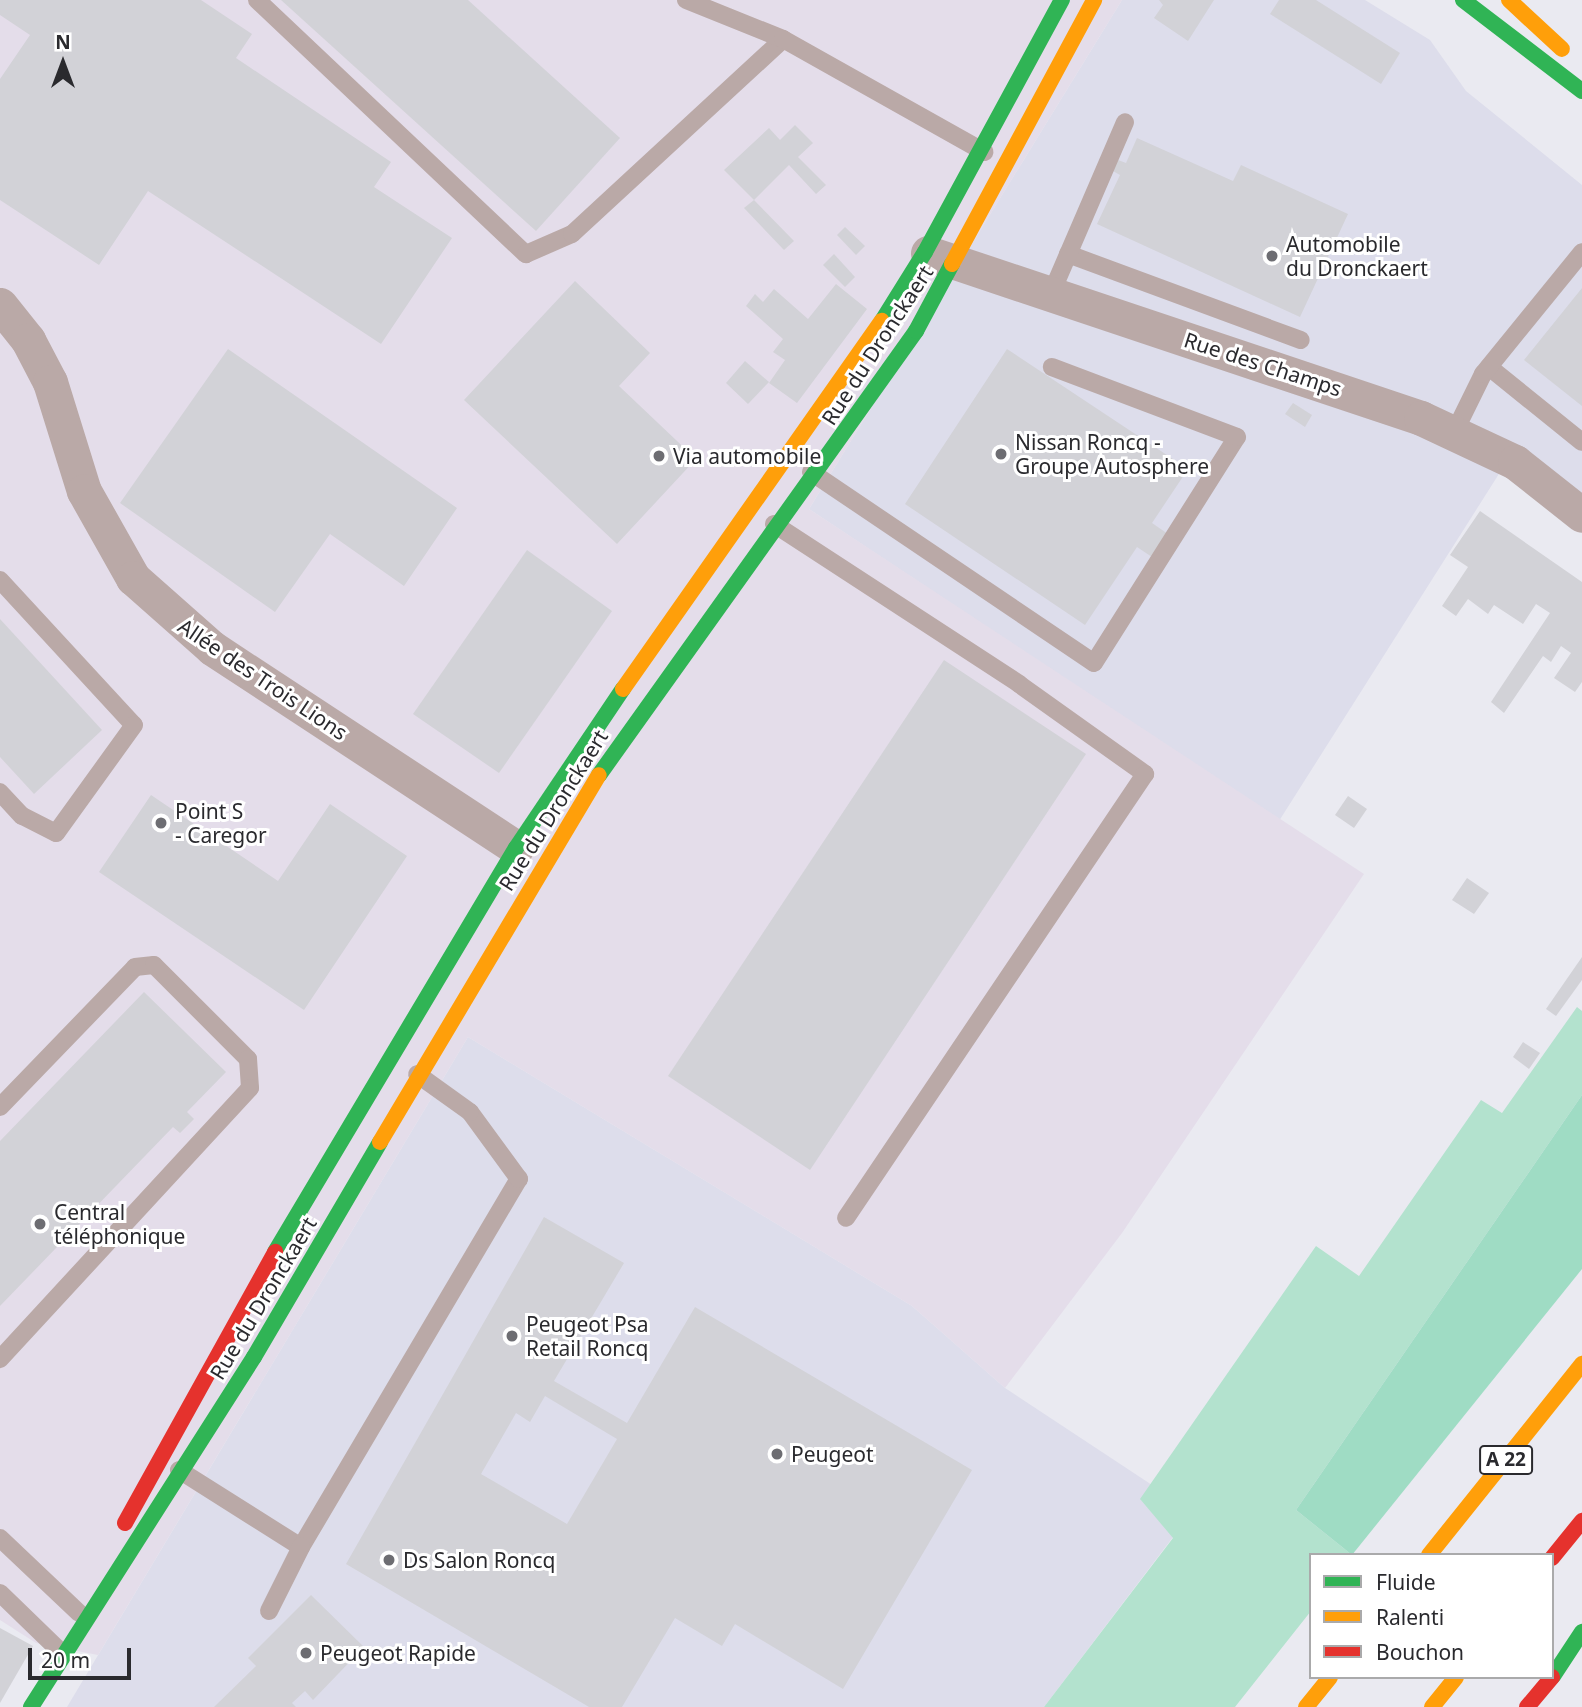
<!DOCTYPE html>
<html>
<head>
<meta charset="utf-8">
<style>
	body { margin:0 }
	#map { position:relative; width:1582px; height:1707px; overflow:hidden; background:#eaeaf1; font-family:"Noto Sans",sans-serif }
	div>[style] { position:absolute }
	.built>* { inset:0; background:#ddddeb }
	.industrial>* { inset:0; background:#e4ddea }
	.green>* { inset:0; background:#b3e2ce }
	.forest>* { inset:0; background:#9fdcc4 }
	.building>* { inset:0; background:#d2d2d7 }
	.lane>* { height:18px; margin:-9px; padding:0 9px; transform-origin:9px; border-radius:9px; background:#baa9a7 }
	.street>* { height:35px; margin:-17.5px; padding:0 17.5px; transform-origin:17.5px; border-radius:17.5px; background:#baa9a7 }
	.fast>* { height:16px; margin:-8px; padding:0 8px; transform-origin:8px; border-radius:8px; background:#30b455 }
	.slow>* { height:16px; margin:-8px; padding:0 8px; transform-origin:8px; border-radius:8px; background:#ff9f0a }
	.jam>* { height:16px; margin:-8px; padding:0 8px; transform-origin:8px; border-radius:8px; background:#e5322d }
	.dots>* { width:19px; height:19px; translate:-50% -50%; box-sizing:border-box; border:4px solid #fff; border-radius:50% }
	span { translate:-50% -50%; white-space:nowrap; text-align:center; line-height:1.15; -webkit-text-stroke:6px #fff; paint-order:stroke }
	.shield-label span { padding:2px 5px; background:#fff; border:2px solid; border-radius:5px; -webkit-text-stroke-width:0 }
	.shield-label { font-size:19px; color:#2a2a2e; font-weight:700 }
	.poi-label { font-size:21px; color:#2a2a2e }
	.left { translate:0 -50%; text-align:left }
	.street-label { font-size:21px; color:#2a2a2e }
	.legend { position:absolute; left:1309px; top:1553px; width:245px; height:126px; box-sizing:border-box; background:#fff; border:2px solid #aaaaab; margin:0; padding:9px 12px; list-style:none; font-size:21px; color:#2a2a2e }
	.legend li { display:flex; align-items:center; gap:14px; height:35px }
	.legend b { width:35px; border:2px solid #aaaaab }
	.north { position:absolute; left:28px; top:28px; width:70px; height:70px; -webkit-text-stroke:5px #fff; paint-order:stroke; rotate:0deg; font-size:19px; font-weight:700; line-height:28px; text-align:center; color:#2a2a2e }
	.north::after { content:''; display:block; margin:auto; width:24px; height:32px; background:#2a2a2e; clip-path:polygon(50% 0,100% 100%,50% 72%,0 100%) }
	.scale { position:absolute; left:28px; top:1648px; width:103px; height:32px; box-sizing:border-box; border:4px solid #2a2a2e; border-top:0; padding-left:9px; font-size:21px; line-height:24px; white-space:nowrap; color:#2a2a2e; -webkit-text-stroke:5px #fff; paint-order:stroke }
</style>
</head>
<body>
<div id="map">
	<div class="built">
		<i style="clip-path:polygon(1122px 0,1365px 0,1430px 40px,1466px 91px,1582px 185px,1582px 499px,1516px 447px,1279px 821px,809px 509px)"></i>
		<i style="clip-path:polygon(468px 1037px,912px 1306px,1005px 1388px,1152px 1485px,1141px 1500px,1173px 1537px,1044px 1707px,67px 1707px)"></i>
	</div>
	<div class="industrial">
		<i style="clip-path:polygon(0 0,1122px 0,809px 509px,1364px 874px,1122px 1233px,1005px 1388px,912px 1306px,468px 1037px,98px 1655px,36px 1643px,0 1620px)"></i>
	</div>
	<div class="green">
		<i style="clip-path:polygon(1577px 1007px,1582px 1011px,1582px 1095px,1296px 1510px,1352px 1555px,1311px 1555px,1311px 1611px,1235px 1707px,1044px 1707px,1173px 1538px,1140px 1499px,1316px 1246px,1359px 1276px,1481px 1100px,1502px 1113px)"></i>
	</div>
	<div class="forest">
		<i style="clip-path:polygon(1582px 1095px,1582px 1269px,1352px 1555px,1296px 1510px)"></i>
	</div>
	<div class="building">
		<i style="clip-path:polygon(0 0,201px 0,252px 34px,236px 58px,391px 162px,374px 187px,452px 238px,381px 344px,148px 191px,99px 265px,0 200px,0 79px,30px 35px,0 15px)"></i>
		<i style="clip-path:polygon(281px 0,468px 0,620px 138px,536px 231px)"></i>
		<i style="clip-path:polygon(1159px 0,1214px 0,1188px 41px,1154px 18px,1163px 5px)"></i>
		<i style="clip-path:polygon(1279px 0,1316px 0,1400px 53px,1381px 84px,1270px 14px)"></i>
		<i style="clip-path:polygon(795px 125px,813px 143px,798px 157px,826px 185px,816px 194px,789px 165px,754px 200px,724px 170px,769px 128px,780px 140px)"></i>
		<i style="clip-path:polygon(1137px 138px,1233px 181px,1241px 165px,1348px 214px,1300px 317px,1097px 224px,1120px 175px,1113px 171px,1118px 160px,1126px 163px)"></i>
		<i style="clip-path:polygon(754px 200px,794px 241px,784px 250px,744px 208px)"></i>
		<i style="clip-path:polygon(845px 227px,865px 246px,856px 255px,837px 235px)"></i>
		<i style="clip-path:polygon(834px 254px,855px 277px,845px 287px,823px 265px)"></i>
		<i style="clip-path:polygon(575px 281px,650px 353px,619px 386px,696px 459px,617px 544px,464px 400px)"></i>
		<i style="clip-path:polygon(836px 284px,867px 309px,797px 403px,769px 383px,785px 360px,773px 352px,783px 339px,746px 306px,755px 294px,763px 302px,774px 289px,808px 319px)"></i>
		<i style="clip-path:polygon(1582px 288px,1582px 406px,1524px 360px)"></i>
		<i style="clip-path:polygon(228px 349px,457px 508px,404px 586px,330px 534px,275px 612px,120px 503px)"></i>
		<i style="clip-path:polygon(1007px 349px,1188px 469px,1152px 523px,1168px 534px,1152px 557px,1137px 547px,1085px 625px,905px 504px)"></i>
		<i style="clip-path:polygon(745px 361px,769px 382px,748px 404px,726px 383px)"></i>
		<i style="clip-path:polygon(1293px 403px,1312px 415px,1305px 427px,1285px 414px)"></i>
		<i style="clip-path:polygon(1480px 511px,1582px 582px,1582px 682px,1575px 692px,1554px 678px,1571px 653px,1561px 646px,1551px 662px,1543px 656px,1504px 713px,1491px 702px,1550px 613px,1536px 604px,1523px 624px,1494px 605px,1488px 614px,1468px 599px,1456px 616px,1442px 606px,1468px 567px,1450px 555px)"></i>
		<i style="clip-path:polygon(527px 550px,612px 611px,499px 773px,413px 714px)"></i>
		<i style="clip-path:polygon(0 619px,102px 730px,34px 794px,0 757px)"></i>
		<i style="clip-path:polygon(944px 660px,1086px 754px,810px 1170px,668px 1076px)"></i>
		<i style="clip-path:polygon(151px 795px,278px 881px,330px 804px,407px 856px,304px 1010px,99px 872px)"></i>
		<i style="clip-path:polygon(1348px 796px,1367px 809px,1354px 828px,1335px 815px)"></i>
		<i style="clip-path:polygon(1467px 878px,1489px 893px,1474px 914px,1452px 900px)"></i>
		<i style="clip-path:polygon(1582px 957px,1582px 980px,1556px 1016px,1546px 1009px)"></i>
		<i style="clip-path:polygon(144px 992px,226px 1072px,187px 1112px,194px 1119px,180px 1133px,173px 1127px,0 1306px,0 1141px)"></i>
		<i style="clip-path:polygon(1523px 1042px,1540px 1053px,1529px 1069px,1513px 1057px)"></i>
		<i style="clip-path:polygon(evenodd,544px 1217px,624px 1263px,554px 1381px,627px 1423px,695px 1307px,972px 1470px,843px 1689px,735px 1624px,722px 1646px,675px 1618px,622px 1707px,589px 1707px,346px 1564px,544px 1217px,545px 1396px,617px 1439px,567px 1524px,481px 1474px,516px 1413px,530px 1422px,545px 1396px)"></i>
		<i style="clip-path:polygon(311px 1595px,364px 1647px,313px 1700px,305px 1691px,292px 1703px,296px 1707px,214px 1707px,256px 1666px,248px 1658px)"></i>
		<i style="clip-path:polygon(0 1628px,33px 1646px,0 1703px)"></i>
	</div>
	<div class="lane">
		<i style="left:257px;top:0;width:370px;rotate:43.4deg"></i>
		<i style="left:526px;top:254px;width:50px;rotate:-23.5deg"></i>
		<i style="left:572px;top:234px;width:287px;rotate:-42.7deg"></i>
		<i style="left:686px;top:0;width:105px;rotate:21.9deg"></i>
		<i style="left:783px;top:39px;width:231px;rotate:29.3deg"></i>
		<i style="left:1068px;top:254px;width:248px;rotate:20.3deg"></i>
		<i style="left:1051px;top:294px;width:187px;rotate:-66.7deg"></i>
		<i style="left:1489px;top:367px;width:119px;rotate:38.9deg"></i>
		<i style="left:1455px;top:431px;width:64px;rotate:-63.8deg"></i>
		<i style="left:1483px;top:374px;width:157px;rotate:-50.9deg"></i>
		<i style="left:811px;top:472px;width:341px;rotate:34deg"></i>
		<i style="left:1094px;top:663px;width:267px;rotate:-57.7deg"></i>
		<i style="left:1237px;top:437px;width:198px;rotate:-159.3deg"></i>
		<i style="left:774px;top:524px;width:293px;rotate:33.1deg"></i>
		<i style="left:1019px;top:684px;width:155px;rotate:35.5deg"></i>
		<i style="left:1145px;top:774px;width:535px;rotate:123.96deg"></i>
		<i style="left:0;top:580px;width:197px;rotate:47.3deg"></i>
		<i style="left:134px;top:725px;width:133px;rotate:125.8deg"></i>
		<i style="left:56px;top:833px;width:38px;rotate:-153deg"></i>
		<i style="left:22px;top:816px;width:33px;rotate:-133deg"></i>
		<i style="left:0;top:1107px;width:194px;rotate:-46deg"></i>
		<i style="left:135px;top:967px;width:19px;rotate:-6deg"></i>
		<i style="left:154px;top:965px;width:133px;rotate:45deg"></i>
		<i style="left:248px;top:1059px;width:29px;rotate:86deg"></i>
		<i style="left:250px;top:1088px;width:369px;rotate:132.7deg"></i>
		<i style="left:179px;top:1470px;width:144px;rotate:32.3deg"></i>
		<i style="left:301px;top:1547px;width:428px;rotate:-59.4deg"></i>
		<i style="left:519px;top:1179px;width:83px;rotate:-126.2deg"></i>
		<i style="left:470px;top:1112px;width:65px;rotate:-144.4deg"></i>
		<i style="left:0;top:1538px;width:109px;rotate:43.5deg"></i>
		<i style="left:0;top:1593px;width:88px;rotate:44.1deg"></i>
		<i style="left:269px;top:1611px;width:72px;rotate:-63.4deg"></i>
	</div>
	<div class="street">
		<i style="left:928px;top:253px;width:520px;rotate:18.5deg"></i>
		<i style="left:1421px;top:418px;width:104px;rotate:25.1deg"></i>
		<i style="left:1515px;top:462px;width:85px;rotate:38.3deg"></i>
		<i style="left:0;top:305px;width:45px;rotate:51.3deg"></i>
		<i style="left:28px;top:340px;width:47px;rotate:62.4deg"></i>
		<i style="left:50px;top:382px;width:114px;rotate:72.7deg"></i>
		<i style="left:84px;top:491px;width:100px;rotate:60.6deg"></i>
		<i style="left:133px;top:578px;width:106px;rotate:41.5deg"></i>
		<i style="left:212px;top:648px;width:364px;rotate:33.3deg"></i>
	</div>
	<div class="fast">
		<i style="left:1463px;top:0;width:150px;rotate:37.4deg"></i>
		<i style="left:882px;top:321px;width:81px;rotate:-58.1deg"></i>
		<i style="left:925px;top:252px;width:287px;rotate:-61.5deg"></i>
		<i style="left:599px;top:775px;width:546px;rotate:-54.47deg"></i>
		<i style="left:916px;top:331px;width:76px;rotate:-61.8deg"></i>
		<i style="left:275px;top:1252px;width:470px;rotate:-59.2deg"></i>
		<i style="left:516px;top:848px;width:192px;rotate:-56.1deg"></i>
		<i style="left:1553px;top:1676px;width:53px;rotate:-56.6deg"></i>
		<i style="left:31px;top:1707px;width:415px;rotate:-57.5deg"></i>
		<i style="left:254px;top:1357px;width:249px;rotate:-59.6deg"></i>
	</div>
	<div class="slow">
		<i style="left:1509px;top:0;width:72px;rotate:42.8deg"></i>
		<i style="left:952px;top:264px;width:300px;rotate:-61.7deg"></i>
		<i style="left:623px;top:689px;width:450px;rotate:-54.9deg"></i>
		<i style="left:380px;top:1142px;width:427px;rotate:-59.2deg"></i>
		<i style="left:1429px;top:1555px;width:245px;rotate:-51.3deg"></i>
		<i style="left:1306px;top:1707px;width:38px;rotate:-51deg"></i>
		<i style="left:1432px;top:1707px;width:38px;rotate:-51deg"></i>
	</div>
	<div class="jam">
		<i style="left:125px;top:1523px;width:310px;rotate:-61deg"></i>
		<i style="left:1552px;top:1558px;width:48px;rotate:-51deg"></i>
		<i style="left:1527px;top:1707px;width:39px;rotate:-50deg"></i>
	</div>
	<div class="dots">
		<i style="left:1272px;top:256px;background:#6d6d72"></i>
		<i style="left:1001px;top:454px;background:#6d6d72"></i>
		<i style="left:659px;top:456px;background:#6d6d72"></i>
		<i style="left:161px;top:823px;background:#6d6d72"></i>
		<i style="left:40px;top:1224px;background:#6d6d72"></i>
		<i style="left:512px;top:1336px;background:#6d6d72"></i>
		<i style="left:777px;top:1454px;background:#6d6d72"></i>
		<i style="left:389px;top:1560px;background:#6d6d72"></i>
		<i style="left:306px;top:1653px;background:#6d6d72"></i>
	</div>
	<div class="shield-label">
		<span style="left:1506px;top:1460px">A 22</span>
	</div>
	<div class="poi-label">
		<span class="left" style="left:1286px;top:256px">Automobile<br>du Dronckaert</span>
		<span class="left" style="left:1015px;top:454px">Nissan Roncq -<br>Groupe Autosphere</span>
		<span class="left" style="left:673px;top:456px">Via automobile</span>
		<span class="left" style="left:175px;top:823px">Point S<br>- Caregor</span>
		<span class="left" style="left:54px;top:1224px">Central<br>téléphonique</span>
		<span class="left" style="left:526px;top:1336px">Peugeot Psa<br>Retail Roncq</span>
		<span class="left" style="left:791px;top:1454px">Peugeot</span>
		<span class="left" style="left:403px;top:1560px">Ds Salon Roncq</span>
		<span class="left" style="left:320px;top:1653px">Peugeot Rapide</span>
	</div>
	<div class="street-label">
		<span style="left:877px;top:345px;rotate:-57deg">Rue du Dronckaert</span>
		<span style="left:1263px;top:364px;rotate:18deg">Rue des Champs</span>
		<span style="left:263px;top:679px;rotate:34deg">Allée des Trois Lions</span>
		<span style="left:553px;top:810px;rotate:-58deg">Rue du Dronckaert</span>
		<span style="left:263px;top:1298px;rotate:-59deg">Rue du Dronckaert</span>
	</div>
	<ul class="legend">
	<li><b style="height:9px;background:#30b455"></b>Fluide</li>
	<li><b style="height:9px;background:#ff9f0a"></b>Ralenti</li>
	<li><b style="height:9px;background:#e5322d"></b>Bouchon</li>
	</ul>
	<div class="north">N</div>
	<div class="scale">20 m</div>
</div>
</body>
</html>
